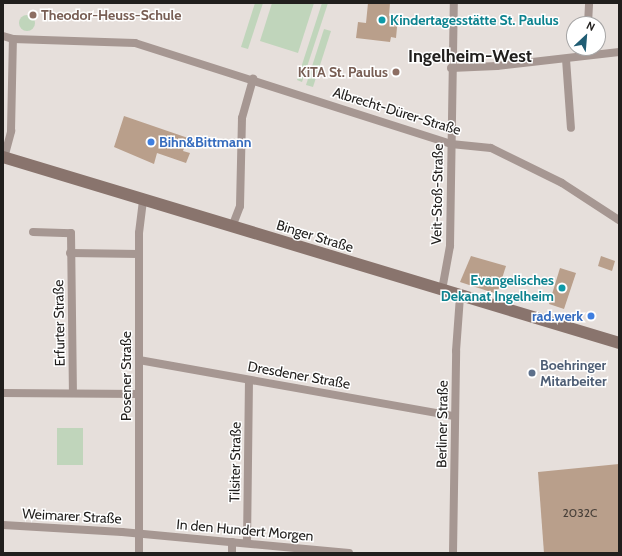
<!DOCTYPE html>
<html>
<head>
<meta charset="utf-8">
<style>
	body { margin:0 }
	#map { position:relative; width:622px; height:556px; overflow:hidden; background:#e6dfdb; font-family:Cabin,sans-serif }
	div>[style] { position:absolute }
	.green>* { inset:0; background:#c0d5bb }
	.round { border-radius:50% }
	.building>* { inset:0; background:#b99f8b }
	.street>* { height:8px; margin:-4px; padding:0 4px; transform-origin:4px; border-radius:4px; background:#a69792 }
	.secondary>* { height:12px; margin:-6px; padding:0 6px; transform-origin:6px; border-radius:6px; background:#89746d }
	.dots>* { width:11px; height:11px; translate:-50% -50%; box-sizing:border-box; border:2px solid #fff; border-radius:50% }
	span { translate:-50% -50%; white-space:nowrap; text-align:center; line-height:1.15; -webkit-text-stroke:3px #fff; paint-order:stroke }
	.number-label { font-size:12px; color:#473f38 }
	.number-label span { -webkit-text-stroke-width:0 }
	.education-label { font-size:14px; color:#785e54; font-weight:700 }
	.left { translate:0 -50%; text-align:left }
	.right { translate:-100% -50%; text-align:right }
	.culture-label { font-size:14px; color:#0d838f; font-weight:700 }
	.street-label { font-size:14px; color:#211f1d }
	.shop-label { font-size:14px; color:#366cbe; font-weight:700 }
	.service-label { font-size:14px; color:#4e5e75; font-weight:700 }
	.district-label { font-size:18px; color:#211f1d; font-weight:700 }
	.frame { position:absolute; inset:0; border:4px solid #211f1d; pointer-events:none }
	.north { position:absolute; left:566px; top:16px; width:40px; height:40px; box-sizing:border-box; background:#fff; border:1px solid #a6a5a5; border-radius:50%; rotate:26deg; font-size:11px; font-weight:700; line-height:16px; text-align:center; color:#211f1d }
	.north::after { content:''; display:block; margin:auto; width:14px; height:18px; background:#205d74; clip-path:polygon(50% 0,100% 100%,50% 72%,0 100%) }
</style>
</head>
<body>
<div id="map">
	<div class="green">
		<i style="clip-path:polygon(255px 3px,263px 3px,248px 49px,241px 47px)"></i>
		<i style="clip-path:polygon(272px 3px,314px 3px,298px 53px,260px 41px)"></i>
		<i style="clip-path:polygon(322px 3px,328px 3px,302px 82px,297px 80px)"></i>
		<i class="round" style="left:19px;top:15px;width:16px;height:16px"></i>
		<i style="clip-path:polygon(324px 29px,331px 31px,313px 87px,306px 85px)"></i>
		<i style="clip-path:polygon(57px 428px,83px 428px,83px 465px,57px 465px)"></i>
	</div>
	<div class="building">
		<i style="clip-path:polygon(368px 3px,390px 3px,389px 16px,398px 17px,396px 38px,391px 37px,390px 42px,356px 38px,358px 22px,366px 23px)"></i>
		<i style="clip-path:polygon(124px 116px,188px 138px,183px 151px,190px 153px,186px 163px,157px 153px,154px 164px,114px 147px)"></i>
		<i style="clip-path:polygon(471px 256px,506px 266px,497px 294px,460px 282px)"></i>
		<i style="clip-path:polygon(601px 256px,615px 261px,612px 271px,598px 266px)"></i>
		<i style="clip-path:polygon(560px 268px,576px 273px,564px 309px,549px 304px)"></i>
		<i style="clip-path:polygon(619px 464px,619px 553px,544px 553px,538px 472px)"></i>
	</div>
	<div class="street">
		<i style="left:588px;top:24px;width:21px;rotate:-87deg"></i>
		<i style="left:3px;top:36px;width:10px;rotate:17deg"></i>
		<i style="left:13px;top:39px;width:122px;rotate:1.9deg"></i>
		<i style="left:135px;top:43px;width:332px;rotate:17.7deg"></i>
		<i style="left:451px;top:144px;width:40px;rotate:5.7deg"></i>
		<i style="left:491px;top:148px;width:79px;rotate:26.2deg"></i>
		<i style="left:562px;top:183px;width:68px;rotate:33deg"></i>
		<i style="left:566px;top:59px;width:69px;rotate:85.9deg"></i>
		<i style="left:451px;top:68px;width:46px;rotate:-2.5deg"></i>
		<i style="left:497px;top:66px;width:123px;rotate:-6.5deg"></i>
		<i style="left:4px;top:158px;width:28px;rotate:-75deg"></i>
		<i style="left:11px;top:131px;width:92px;rotate:-88.8deg"></i>
		<i style="left:232px;top:227px;width:22px;rotate:-69deg"></i>
		<i style="left:240px;top:206px;width:88px;rotate:-88.7deg"></i>
		<i style="left:242px;top:118px;width:41px;rotate:-74.2deg"></i>
		<i style="left:33px;top:232px;width:38px;rotate:2deg"></i>
		<i style="left:71px;top:233px;width:160px;rotate:89.3deg"></i>
		<i style="left:70px;top:253px;width:69px;rotate:0.8deg"></i>
		<i style="left:442px;top:290px;width:45px;rotate:-79.7deg"></i>
		<i style="left:450px;top:246px;width:243px;rotate:-89.1deg"></i>
		<i style="left:139px;top:360px;width:320px;rotate:10.1deg"></i>
		<i style="left:3px;top:393px;width:136px;rotate:0.4deg"></i>
		<i style="left:3px;top:525px;width:119px;rotate:3.4deg"></i>
		<i style="left:122px;top:532px;width:228px;rotate:5.3deg"></i>
		<i style="left:232px;top:542px;width:11px;rotate:90deg"></i>
		<i style="left:247px;top:543px;width:162px;rotate:-89.3deg"></i>
		<i style="left:139px;top:553px;width:320px;rotate:-90deg"></i>
		<i style="left:139px;top:233px;width:33px;rotate:-83deg"></i>
		<i style="left:453px;top:553px;width:202px;rotate:-89.1deg"></i>
		<i style="left:456px;top:351px;width:55px;rotate:-85.8deg"></i>
	</div>
	<div class="secondary">
		<i style="left:3px;top:157px;width:643px;rotate:16.8deg"></i>
	</div>
	<div class="dots">
		<i style="left:33px;top:15px;background:#8d6e63"></i>
		<i style="left:382px;top:20px;background:#0f9aa8"></i>
		<i style="left:396px;top:72px;background:#8d6e63"></i>
		<i style="left:151px;top:142px;background:#3f7fe0"></i>
		<i style="left:562px;top:288px;background:#0f9aa8"></i>
		<i style="left:591px;top:316px;background:#3f7fe0"></i>
		<i style="left:532px;top:373px;background:#5c6f8a"></i>
	</div>
	<div class="number-label">
		<span style="left:580px;top:513px">2032C</span>
	</div>
	<div class="education-label">
		<span class="left" style="left:41px;top:15px">Theodor-Heuss-Schule</span>
		<span class="right" style="left:388px;top:72px">KiTA St. Paulus</span>
	</div>
	<div class="culture-label">
		<span class="left" style="left:390px;top:20px">Kindertagesstätte St. Paulus</span>
		<span class="right" style="left:554px;top:288px">Evangelisches<br>Dekanat Ingelheim</span>
	</div>
	<div class="street-label">
		<span style="left:397px;top:111px;rotate:17deg">Albrecht-Dürer-Straße</span>
		<span style="left:437px;top:194px;rotate:-89deg">Veit-Stoß-Straße</span>
		<span style="left:315px;top:236px;rotate:17deg">Binger Straße</span>
		<span style="left:59px;top:323px;rotate:-91deg">Erfurter Straße</span>
		<span style="left:299px;top:375px;rotate:10deg">Dresdener Straße</span>
		<span style="left:126px;top:376px;rotate:-90deg">Posener Straße</span>
		<span style="left:442px;top:424px;rotate:-89deg">Berliner Straße</span>
		<span style="left:235px;top:462px;rotate:-89deg">Tilsiter Straße</span>
		<span style="left:72px;top:516px;rotate:3deg">Weimarer Straße</span>
		<span style="left:245px;top:530px;rotate:5deg">In den Hundert Morgen</span>
	</div>
	<div class="shop-label">
		<span class="left" style="left:159px;top:142px">Bihn&amp;Bittmann</span>
		<span class="right" style="left:583px;top:316px">rad.werk</span>
	</div>
	<div class="service-label">
		<span class="left" style="left:540px;top:373px">Boehringer<br>Mitarbeiter</span>
	</div>
	<div class="district-label">
		<span style="left:470px;top:56px">Ingelheim-West</span>
	</div>
	<div class="frame"></div>
	<div class="north">N</div>
</div>
</body>
</html>
